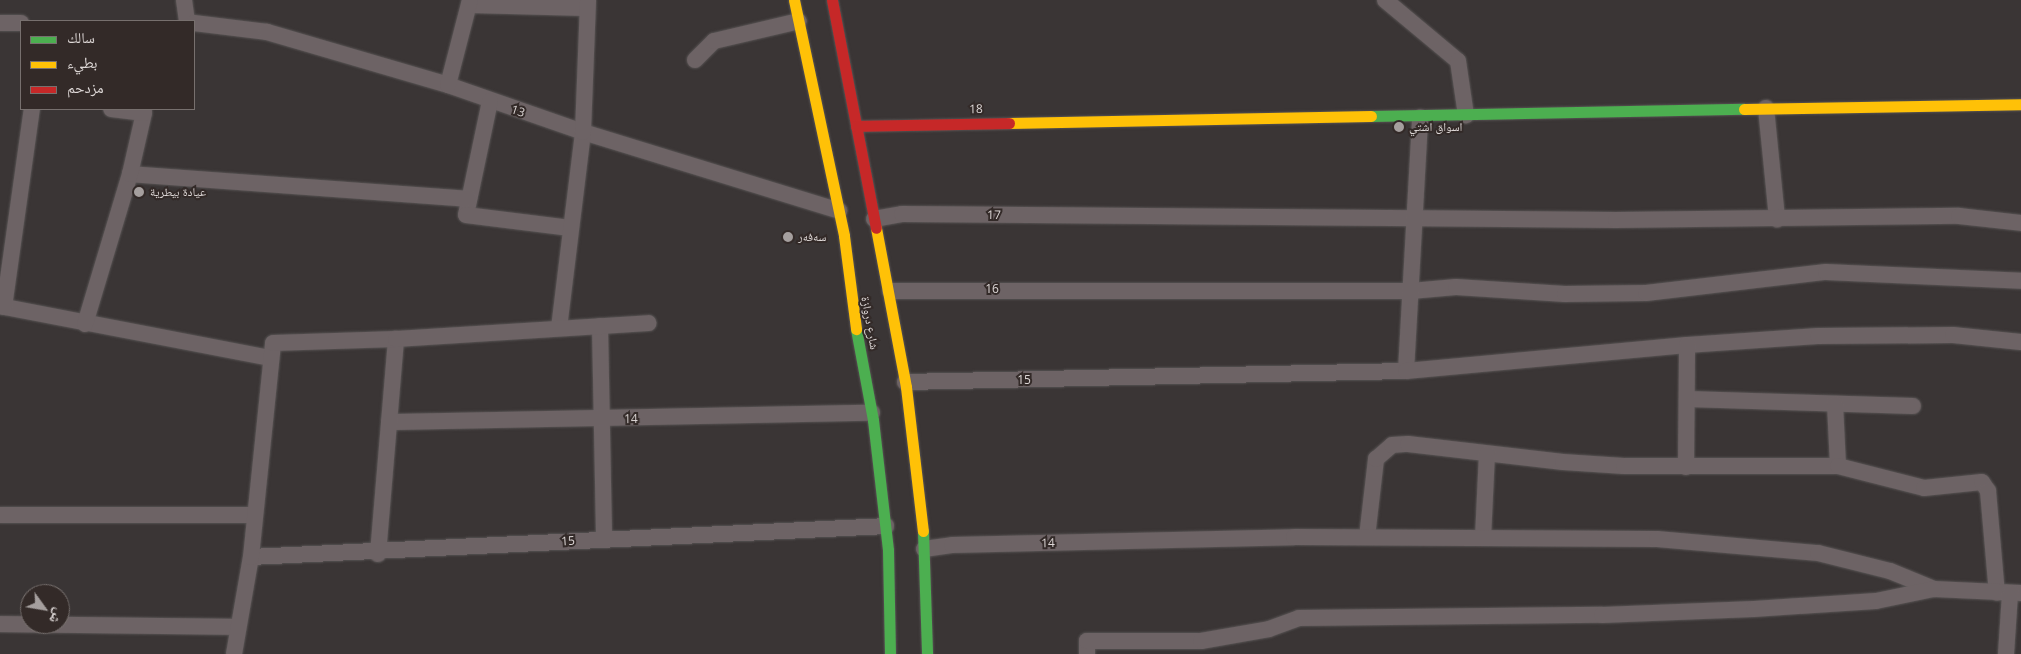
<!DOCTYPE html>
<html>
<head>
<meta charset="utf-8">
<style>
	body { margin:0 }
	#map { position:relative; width:2021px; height:654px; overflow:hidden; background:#3a3535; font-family:"Open Sans","Noto Naskh Arabic",sans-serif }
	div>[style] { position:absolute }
	.roads { filter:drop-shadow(0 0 1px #575353) drop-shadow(0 0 1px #575353) }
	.street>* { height:16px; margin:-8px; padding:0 8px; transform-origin:8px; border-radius:8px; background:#6d6365 }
	.fast>* { height:11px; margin:-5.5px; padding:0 5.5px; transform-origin:5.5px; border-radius:5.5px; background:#4caf50 }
	.slow>* { height:11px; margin:-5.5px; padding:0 5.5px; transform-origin:5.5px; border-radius:5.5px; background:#ffc107 }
	.jam>* { height:11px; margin:-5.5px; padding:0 5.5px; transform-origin:5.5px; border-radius:5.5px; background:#c62828 }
	.dots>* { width:14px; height:14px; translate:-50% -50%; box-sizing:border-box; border:2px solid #332a28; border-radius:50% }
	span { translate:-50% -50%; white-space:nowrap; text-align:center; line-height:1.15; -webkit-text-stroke:4px #332a28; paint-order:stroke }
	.street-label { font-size:12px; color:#ded8d7 }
	.poi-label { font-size:12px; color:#ded8d7 }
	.left { translate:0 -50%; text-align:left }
	.legend { position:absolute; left:20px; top:20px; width:175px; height:90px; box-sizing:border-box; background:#332a28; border:1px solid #77706e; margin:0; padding:6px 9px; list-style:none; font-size:15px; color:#ded8d7 }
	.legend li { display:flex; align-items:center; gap:10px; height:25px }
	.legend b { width:25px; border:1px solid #77706e }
	.north { position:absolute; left:20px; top:584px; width:50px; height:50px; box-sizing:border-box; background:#332a28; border:1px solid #77706e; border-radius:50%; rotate:122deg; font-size:14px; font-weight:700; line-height:20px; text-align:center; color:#ded8d7 }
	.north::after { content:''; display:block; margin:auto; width:18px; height:22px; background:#a59f9e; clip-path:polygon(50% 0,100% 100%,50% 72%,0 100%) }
</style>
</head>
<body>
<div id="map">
	<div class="roads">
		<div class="street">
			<i style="left:184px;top:0;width:21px;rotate:82deg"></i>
			<i style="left:1385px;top:0;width:95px;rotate:39.9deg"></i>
			<i style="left:1458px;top:61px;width:55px;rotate:81.6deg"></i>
			<i style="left:469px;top:5px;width:118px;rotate:1.5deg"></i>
			<i style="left:0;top:23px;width:21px"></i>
			<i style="left:194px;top:23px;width:74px;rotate:7deg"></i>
			<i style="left:267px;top:32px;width:189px;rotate:16.3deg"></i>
			<i style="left:448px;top:85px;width:143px;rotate:19.2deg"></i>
			<i style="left:583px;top:132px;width:268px;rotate:17.1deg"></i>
			<i style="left:695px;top:60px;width:27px;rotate:-45deg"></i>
			<i style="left:714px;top:41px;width:87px;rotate:-13.2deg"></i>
			<i style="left:448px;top:85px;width:88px;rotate:-75.5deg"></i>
			<i style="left:490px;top:101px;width:116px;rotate:101.9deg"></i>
			<i style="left:466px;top:215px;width:105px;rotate:7.1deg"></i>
			<i style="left:1766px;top:108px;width:112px;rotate:84.3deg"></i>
			<i style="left:130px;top:174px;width:340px;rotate:4.2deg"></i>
			<i style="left:874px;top:219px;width:28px;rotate:-10deg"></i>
			<i style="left:902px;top:214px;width:714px;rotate:0.48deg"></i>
			<i style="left:1616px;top:220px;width:343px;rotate:-0.7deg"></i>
			<i style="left:1959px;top:216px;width:62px;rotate:6.4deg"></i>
			<i style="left:890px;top:291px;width:521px"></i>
			<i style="left:1411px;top:291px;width:45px;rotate:-5.1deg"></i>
			<i style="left:1456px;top:287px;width:109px;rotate:3.7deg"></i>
			<i style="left:1565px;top:294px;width:81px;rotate:-0.7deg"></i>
			<i style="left:1646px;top:293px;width:181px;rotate:-6.7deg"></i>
			<i style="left:1826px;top:272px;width:195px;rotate:2.6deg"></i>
			<i style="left:0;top:306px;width:275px;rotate:10.9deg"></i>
			<i style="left:4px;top:307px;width:200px;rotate:-82deg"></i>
			<i style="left:85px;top:324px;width:157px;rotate:-73.3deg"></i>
			<i style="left:130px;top:174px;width:63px;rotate:-77.1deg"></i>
			<i style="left:144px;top:113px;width:33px;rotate:-173deg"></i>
			<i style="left:600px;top:326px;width:212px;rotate:88.9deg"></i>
			<i style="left:559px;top:328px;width:197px;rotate:-83deg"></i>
			<i style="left:583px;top:132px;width:132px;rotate:-87.8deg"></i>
			<i style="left:1406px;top:371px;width:254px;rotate:-86.8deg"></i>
			<i style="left:905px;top:382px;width:501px;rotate:-1.26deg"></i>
			<i style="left:1406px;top:371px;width:282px;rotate:-5.3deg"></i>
			<i style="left:1687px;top:345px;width:131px;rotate:-3.9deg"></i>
			<i style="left:1818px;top:336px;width:135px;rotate:-0.4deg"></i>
			<i style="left:1953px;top:335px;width:68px;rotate:5.9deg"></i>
			<i style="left:1688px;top:399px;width:225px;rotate:1.8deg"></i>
			<i style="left:1835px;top:404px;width:62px;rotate:87.2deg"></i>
			<i style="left:389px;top:422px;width:483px;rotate:-1.1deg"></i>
			<i style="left:1686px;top:467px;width:122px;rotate:-89.5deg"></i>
			<i style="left:0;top:515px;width:255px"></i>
			<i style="left:1367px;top:537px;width:79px;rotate:-83.4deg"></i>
			<i style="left:1376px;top:459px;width:21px;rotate:-41deg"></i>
			<i style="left:1392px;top:445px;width:16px;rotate:-4deg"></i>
			<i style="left:1408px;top:444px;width:156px;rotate:6.6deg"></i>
			<i style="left:1563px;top:462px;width:61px;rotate:3.8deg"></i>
			<i style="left:1624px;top:466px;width:214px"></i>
			<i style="left:1838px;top:466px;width:89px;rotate:14.3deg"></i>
			<i style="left:1924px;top:488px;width:58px;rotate:-5.9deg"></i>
			<i style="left:1982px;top:482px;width:11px;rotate:56deg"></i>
			<i style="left:1988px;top:491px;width:102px;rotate:85deg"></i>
			<i style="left:1483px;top:538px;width:84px;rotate:-87.3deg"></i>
			<i style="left:924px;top:549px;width:28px;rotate:-8deg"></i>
			<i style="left:952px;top:545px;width:342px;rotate:-1.3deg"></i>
			<i style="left:1294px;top:537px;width:363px;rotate:0.3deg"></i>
			<i style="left:1657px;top:539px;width:162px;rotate:5deg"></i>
			<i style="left:1818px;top:553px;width:74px;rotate:14deg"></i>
			<i style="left:1890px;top:571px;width:48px;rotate:22.2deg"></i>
			<i style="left:1934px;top:589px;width:87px;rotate:2.6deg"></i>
			<i style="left:378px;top:554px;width:216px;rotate:-85.2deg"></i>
			<i style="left:251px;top:557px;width:636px;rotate:-2.79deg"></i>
			<i style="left:0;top:624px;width:238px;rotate:0.7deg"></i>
			<i style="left:234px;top:654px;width:98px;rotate:-80.1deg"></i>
			<i style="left:251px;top:557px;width:215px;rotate:-84.1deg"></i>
			<i style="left:273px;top:343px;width:123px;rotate:-1.9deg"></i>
			<i style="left:396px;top:339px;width:253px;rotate:-3.6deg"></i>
			<i style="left:1087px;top:654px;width:13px;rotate:-90deg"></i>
			<i style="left:1087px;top:641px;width:114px"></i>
			<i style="left:1201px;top:641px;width:69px;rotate:-10deg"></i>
			<i style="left:1269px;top:629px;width:32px;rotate:-20deg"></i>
			<i style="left:1299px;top:618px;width:303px;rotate:-0.6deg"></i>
			<i style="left:1602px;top:615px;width:152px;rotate:-2.3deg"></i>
			<i style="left:1754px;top:609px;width:122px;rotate:-3.8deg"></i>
			<i style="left:1876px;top:601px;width:59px;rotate:-11.7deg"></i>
			<i style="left:2006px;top:654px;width:61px;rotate:-86.2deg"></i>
		</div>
		<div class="fast">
			<i style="left:1371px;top:116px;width:373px;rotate:-1.1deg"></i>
			<i style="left:856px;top:329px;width:93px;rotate:79.4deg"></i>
			<i style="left:873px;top:420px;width:131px;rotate:83.4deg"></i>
			<i style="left:888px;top:550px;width:104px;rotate:88.9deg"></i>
			<i style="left:923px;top:531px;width:123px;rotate:88.1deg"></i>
		</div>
		<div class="slow">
			<i style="left:794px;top:0;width:241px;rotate:78deg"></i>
			<i style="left:844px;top:236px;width:94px;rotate:82.6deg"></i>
			<i style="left:1744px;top:109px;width:277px;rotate:-1deg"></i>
			<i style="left:1009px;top:123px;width:362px;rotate:-1.1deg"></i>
			<i style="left:876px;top:228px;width:162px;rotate:79.3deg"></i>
			<i style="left:906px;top:387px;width:145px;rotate:83.3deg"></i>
		</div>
		<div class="jam">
			<i style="left:832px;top:0;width:232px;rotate:79.1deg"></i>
			<i style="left:856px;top:126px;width:153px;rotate:-1.1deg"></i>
		</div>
	</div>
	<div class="dots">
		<i style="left:1399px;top:127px;background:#a59f9e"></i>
		<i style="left:139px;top:192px;background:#a59f9e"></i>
		<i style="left:788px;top:237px;background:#a59f9e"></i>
	</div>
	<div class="street-label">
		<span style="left:976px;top:109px;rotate:-1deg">18</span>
		<span style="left:518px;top:111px;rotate:18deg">13</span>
		<span style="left:994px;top:215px;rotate:1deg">17</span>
		<span style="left:992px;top:289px">16</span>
		<span style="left:870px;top:323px;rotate:80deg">شارع دروازة</span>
		<span style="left:1024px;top:380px">15</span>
		<span style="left:631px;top:419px;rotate:-1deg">14</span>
		<span style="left:568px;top:541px;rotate:-4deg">15</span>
		<span style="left:1048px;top:543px;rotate:-1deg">14</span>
	</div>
	<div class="poi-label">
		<span class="left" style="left:1409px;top:127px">اسواق اشتي</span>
		<span class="left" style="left:150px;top:192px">عيادة بيطرية</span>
		<span class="left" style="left:798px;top:237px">سەفەر</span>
	</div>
	<ul class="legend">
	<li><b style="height:6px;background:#4caf50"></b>سالك</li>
	<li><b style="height:6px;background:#ffc107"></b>بطيء</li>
	<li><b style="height:6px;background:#c62828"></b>مزدحم</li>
	</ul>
	<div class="north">ش</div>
</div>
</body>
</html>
